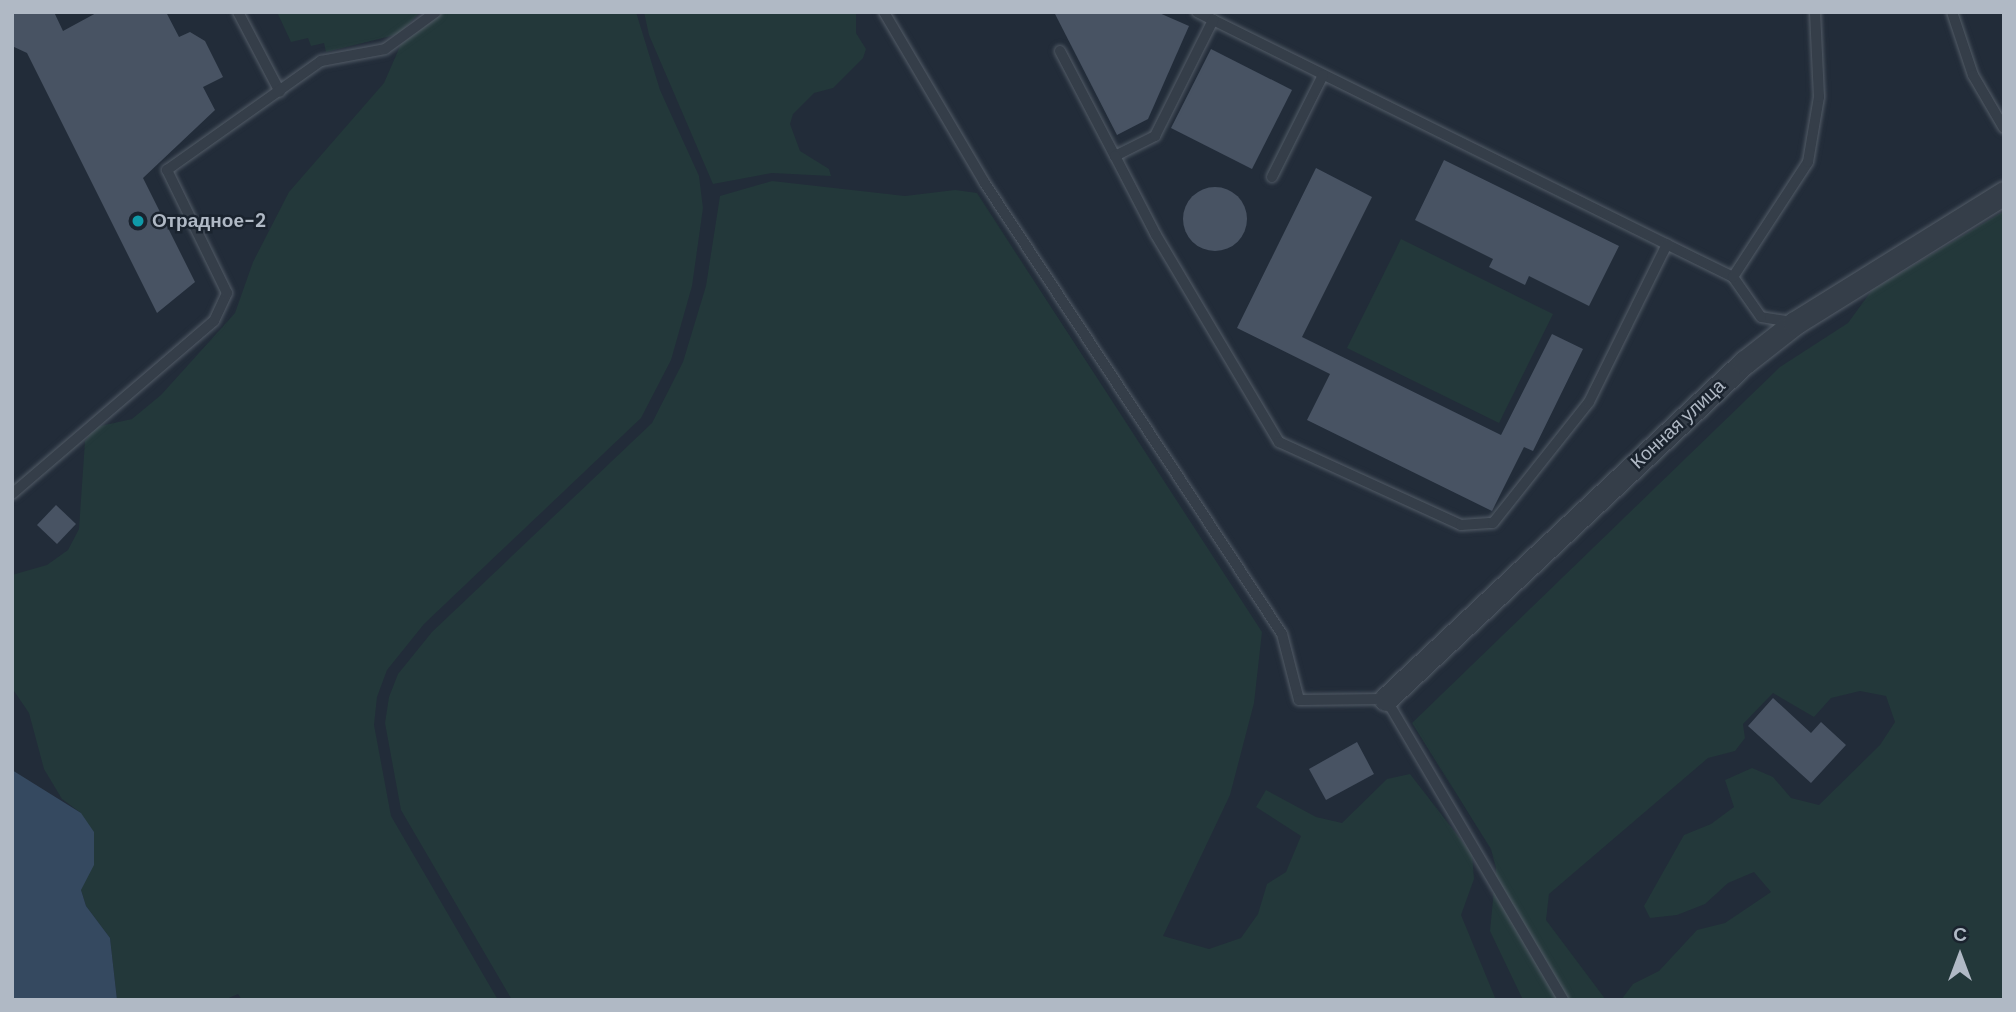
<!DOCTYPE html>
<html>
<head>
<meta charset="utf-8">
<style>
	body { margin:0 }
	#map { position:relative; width:2016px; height:1012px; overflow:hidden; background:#222c39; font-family:"DM Sans",sans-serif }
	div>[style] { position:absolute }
	.green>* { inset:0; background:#23383a }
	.water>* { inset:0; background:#354960 }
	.building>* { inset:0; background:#485363 }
	.round { border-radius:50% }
	.roads { filter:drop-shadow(0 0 2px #535c67) drop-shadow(0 0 2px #535c67) }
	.service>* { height:10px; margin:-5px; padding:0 5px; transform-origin:5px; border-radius:5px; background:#353e49 }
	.minor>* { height:23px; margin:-11.5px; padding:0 11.5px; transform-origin:11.5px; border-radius:11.5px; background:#353e49 }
	.dots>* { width:19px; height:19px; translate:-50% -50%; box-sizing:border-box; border:4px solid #1a232e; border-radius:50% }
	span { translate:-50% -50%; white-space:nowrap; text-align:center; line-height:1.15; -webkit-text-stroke:5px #1a232e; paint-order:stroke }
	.poi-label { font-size:19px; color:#b0b9c5; font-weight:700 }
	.left { translate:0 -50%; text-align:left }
	.street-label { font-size:19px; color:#b0b9c5 }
	.frame { position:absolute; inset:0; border:14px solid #b0b9c5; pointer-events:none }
	.north { position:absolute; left:1925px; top:921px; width:70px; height:70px; -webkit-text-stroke:5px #1a232e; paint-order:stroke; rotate:0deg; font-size:19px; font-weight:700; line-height:28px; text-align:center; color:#b0b9c5 }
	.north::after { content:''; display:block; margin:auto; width:24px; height:32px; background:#b0b9c5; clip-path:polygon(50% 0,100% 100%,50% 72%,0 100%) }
</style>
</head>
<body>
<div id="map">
	<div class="green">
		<i style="clip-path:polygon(277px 12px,420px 12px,399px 34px,326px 52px,324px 43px,311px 46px,308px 38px,291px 42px)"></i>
		<i style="clip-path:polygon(444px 12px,636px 12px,660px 90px,699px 176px,703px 208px,692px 286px,671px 360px,641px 418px,424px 624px,387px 670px,377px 697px,374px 725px,391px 816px,498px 1000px,242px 1000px,238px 994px,224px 1000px,117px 1000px,110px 938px,86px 906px,81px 890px,81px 813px,62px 799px,44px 769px,29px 713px,12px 688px,12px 575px,47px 565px,68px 550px,79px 529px,85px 441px,96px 427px,132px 419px,161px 395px,235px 313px,253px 262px,289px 192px,384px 83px,401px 44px)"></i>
		<i style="clip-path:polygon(644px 12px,856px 12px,856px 33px,866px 49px,863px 58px,833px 88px,814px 93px,793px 114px,790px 124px,800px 151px,829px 169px,831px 176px,772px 173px,713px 184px,649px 35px)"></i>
		<i style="clip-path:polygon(772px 181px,905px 196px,955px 190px,977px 193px,1262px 632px,1254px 703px,1230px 795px,1163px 936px,1209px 949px,1241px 938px,1258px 914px,1267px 884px,1286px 872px,1301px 836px,1256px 807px,1266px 790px,1316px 817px,1342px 823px,1387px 779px,1410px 774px,1472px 854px,1474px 879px,1461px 915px,1496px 1000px,512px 1000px,401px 810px,385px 723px,389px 697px,398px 674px,432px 632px,652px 423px,683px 362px,706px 286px,720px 196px)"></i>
		<i style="clip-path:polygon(2004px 211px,2004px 1000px,1621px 1000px,1633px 984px,1659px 971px,1697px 930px,1725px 923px,1771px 892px,1754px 872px,1728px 883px,1705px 904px,1677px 915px,1650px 918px,1644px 906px,1684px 835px,1711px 824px,1734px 807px,1725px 780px,1752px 768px,1773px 777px,1791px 798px,1819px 805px,1880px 745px,1895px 722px,1886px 696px,1860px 691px,1831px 698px,1814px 717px,1773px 693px,1743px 724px,1745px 738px,1735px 751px,1708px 758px,1549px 894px,1546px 920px,1606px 1000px,1523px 1000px,1490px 931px,1496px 868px,1491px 849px,1412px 723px,1780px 367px,1848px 323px,1872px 290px)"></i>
		<i style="clip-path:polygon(1401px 239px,1553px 314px,1499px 423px,1347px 348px)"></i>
	</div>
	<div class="water">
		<i style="clip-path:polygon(12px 770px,81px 813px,94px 832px,94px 865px,81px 890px,86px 906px,110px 938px,117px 1000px,12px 1000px)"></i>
	</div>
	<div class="building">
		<i style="clip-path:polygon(12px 12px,54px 12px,63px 31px,98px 12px,166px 12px,179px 37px,190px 32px,205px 41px,223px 77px,203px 87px,215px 110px,143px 178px,195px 282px,157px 313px,27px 53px,12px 46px)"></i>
		<i style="clip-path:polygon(1054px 12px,1157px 12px,1189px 26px,1148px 119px,1117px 135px)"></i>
		<i style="clip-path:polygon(1211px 49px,1292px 90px,1252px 169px,1171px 128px)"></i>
		<i style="clip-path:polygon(1444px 160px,1619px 246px,1589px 306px,1529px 276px,1525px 285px,1489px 267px,1493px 259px,1415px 220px)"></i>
		<i style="clip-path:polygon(1316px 168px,1372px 197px,1302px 337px,1501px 435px,1552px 334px,1583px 349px,1533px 451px,1524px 447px,1492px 511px,1307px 420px,1330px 374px,1237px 328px)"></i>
		<i class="round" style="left:1183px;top:187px;width:64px;height:64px"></i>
		<i style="clip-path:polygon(56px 505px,76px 524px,57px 544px,37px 525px)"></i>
		<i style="clip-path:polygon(1773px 698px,1811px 733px,1821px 722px,1846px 745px,1811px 783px,1748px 726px)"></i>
		<i style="clip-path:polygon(1357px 742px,1374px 774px,1326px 800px,1309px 769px)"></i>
	</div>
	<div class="roads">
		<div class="service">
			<i style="left:238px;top:12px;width:90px;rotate:62.3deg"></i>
			<i style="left:884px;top:12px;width:197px;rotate:59.5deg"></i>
			<i style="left:984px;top:182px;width:541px;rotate:56.6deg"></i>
			<i style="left:1282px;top:634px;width:68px;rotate:75.6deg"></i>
			<i style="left:1299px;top:700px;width:87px;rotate:-0.7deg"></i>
			<i style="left:1386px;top:699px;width:349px;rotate:59.5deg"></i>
			<i style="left:1197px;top:12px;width:598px;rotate:26.31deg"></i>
			<i style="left:1952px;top:12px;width:66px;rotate:71.6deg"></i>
			<i style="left:1973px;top:75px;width:61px;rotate:59.7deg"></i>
			<i style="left:1060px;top:51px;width:119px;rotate:62.4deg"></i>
			<i style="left:1115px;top:156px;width:45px;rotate:-26.6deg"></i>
			<i style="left:1155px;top:136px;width:130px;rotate:-63.4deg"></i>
			<i style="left:1115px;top:156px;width:89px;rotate:62.6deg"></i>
			<i style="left:1156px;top:235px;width:241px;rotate:59.3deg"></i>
			<i style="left:1279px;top:442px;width:200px;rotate:24.5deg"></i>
			<i style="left:1461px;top:525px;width:32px;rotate:-4deg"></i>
			<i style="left:1493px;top:523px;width:154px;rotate:-51.6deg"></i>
			<i style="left:1589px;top:402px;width:176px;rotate:-63.7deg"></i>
			<i style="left:1272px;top:177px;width:114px;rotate:-63.4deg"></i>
			<i style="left:1792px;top:322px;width:31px;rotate:-171deg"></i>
			<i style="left:1761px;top:317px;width:49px;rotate:-125deg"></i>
			<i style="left:1733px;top:277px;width:137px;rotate:-56.9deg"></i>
			<i style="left:1808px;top:162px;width:66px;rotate:-80.4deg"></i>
			<i style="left:1819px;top:97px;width:85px;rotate:-92.7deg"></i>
			<i style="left:12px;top:494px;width:266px;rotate:-40.6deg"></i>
			<i style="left:214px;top:321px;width:31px;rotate:-65deg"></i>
			<i style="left:227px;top:293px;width:137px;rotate:-116deg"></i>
			<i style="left:167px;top:170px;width:189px;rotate:-35.3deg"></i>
			<i style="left:321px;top:61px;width:65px;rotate:-10.6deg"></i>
			<i style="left:385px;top:49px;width:63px;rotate:-36deg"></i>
		</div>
		<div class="minor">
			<i style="left:1386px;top:699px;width:492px;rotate:-43.2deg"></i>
			<i style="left:1745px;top:362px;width:63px;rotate:-38deg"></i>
			<i style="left:1795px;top:323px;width:246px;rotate:-31.9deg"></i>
		</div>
	</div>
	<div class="dots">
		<i style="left:138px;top:221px;background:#0f9aa8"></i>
	</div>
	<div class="poi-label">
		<span class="left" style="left:152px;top:221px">Отрадное-2</span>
	</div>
	<div class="street-label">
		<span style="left:1678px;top:424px;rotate:-43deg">Конная улица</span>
	</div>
	<div class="frame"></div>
	<div class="north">С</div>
</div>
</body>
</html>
